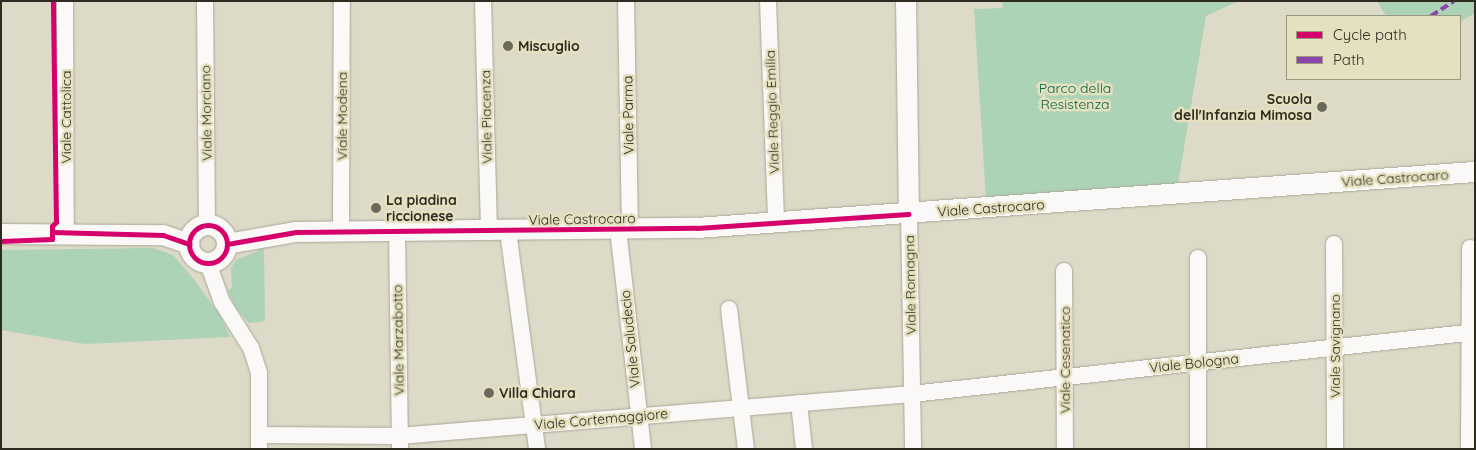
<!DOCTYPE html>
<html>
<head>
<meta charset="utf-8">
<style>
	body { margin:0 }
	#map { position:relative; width:1476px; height:450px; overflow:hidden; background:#dddac8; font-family:Quicksand,sans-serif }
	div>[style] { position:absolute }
	.green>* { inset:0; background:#add3b6 }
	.roads { filter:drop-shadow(0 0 1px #a9a799) drop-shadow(0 0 1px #a9a799) }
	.minor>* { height:16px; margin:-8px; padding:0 8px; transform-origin:8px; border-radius:8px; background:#faf9f7 }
	.tertiary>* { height:20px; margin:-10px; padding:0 10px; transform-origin:10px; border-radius:10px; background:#faf9f7 }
	.tertiary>.ring { margin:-10px; padding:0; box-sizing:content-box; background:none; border:20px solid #faf9f7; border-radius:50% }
	.quiet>* { height:4px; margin-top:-2px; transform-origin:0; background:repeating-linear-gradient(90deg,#8e44ad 0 8px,transparent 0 12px) }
	.cycleway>* { height:5px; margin:-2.5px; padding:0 2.5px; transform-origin:2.5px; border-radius:2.5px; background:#d6006c }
	.cycleway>.ring { margin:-2.5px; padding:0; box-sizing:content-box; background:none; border:5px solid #d6006c; border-radius:50% }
	.dots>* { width:14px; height:14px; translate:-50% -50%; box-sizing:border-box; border:2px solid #e5e0c0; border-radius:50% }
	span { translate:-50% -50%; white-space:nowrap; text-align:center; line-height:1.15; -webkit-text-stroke:5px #e5e0c0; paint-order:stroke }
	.poi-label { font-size:14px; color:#2e2c20; font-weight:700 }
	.left { translate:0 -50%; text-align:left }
	.right { translate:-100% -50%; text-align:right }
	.park-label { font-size:14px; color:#046542 }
	.street-label { font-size:14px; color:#2e2c20 }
	.frame { position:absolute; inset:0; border:2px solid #2e2c20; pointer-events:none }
	.legend { position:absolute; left:1286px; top:15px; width:175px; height:65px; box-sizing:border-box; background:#e5e0c0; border:1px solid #9c9880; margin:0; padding:6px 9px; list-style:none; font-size:15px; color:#2e2c20 }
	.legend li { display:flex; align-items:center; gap:10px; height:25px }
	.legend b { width:25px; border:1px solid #9c9880 }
</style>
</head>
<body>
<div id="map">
	<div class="green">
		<i style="clip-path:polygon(1002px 1px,1239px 1px,1206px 16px,1178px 184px,986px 199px,974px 9px,1003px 8px)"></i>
		<i style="clip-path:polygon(1377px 1px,1475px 1px,1475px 13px,1460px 22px,1460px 16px,1386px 16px)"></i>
		<i style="clip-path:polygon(257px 247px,264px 247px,265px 321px,249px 323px,235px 307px,228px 290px,232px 288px,231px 268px,236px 260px,258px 251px)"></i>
		<i style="clip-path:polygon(153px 248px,173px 255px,193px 278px,220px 315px,230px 337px,85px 344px,1px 330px,1px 250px)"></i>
	</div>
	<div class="roads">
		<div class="minor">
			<i style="left:65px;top:1px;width:231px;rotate:89.8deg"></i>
			<i style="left:205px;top:1px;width:224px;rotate:89.5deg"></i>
			<i style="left:483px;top:1px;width:231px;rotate:88.5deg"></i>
			<i style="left:626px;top:1px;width:228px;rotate:89deg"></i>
			<i style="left:768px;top:1px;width:222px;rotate:87.9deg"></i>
			<i style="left:909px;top:214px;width:235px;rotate:89deg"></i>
			<i style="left:618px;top:229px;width:221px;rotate:83.5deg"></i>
			<i style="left:508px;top:231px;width:220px;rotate:82.4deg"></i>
			<i style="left:341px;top:232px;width:231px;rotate:-89.8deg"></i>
			<i style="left:397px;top:232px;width:217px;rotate:89.2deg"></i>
			<i style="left:1334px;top:244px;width:205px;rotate:89.7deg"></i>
			<i style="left:208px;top:263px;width:41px;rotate:70.3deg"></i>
			<i style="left:222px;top:302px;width:54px;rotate:57.8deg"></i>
			<i style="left:251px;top:348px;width:25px;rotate:72deg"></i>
			<i style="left:259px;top:372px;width:63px;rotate:90deg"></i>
			<i style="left:1064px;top:271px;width:178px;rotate:89.7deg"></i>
			<i style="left:729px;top:309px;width:141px;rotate:83.1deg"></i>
			<i style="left:799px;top:403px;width:46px;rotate:83.8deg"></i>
			<i style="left:259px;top:449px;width:14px;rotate:-90deg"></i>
			<i style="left:259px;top:435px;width:140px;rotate:0.4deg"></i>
			<i style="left:399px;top:436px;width:515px;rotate:-4.68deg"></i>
			<i style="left:912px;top:394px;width:566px;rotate:-6.28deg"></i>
			<i style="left:1198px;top:449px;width:191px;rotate:-90deg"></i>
			<i style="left:1469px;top:449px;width:201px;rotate:-89.7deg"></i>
		</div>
		<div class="tertiary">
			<i style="left:906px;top:1px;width:213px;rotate:89.2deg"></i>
			<i class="ring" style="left:189px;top:225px;width:18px;height:18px"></i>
			<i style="left:1px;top:234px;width:162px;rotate:0.4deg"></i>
			<i style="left:163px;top:235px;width:28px;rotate:19deg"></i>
			<i style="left:227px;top:244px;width:70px;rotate:-9.9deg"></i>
			<i style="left:296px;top:232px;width:401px;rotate:-0.6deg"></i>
			<i style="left:697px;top:228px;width:780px;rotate:-4.12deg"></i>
		</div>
	</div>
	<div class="quiet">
		<i style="left:1431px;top:16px;width:27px;rotate:-33deg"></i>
	</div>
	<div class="cycleway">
		<i class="ring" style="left:189px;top:225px;width:33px;height:33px"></i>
		<i style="left:52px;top:232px;width:111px;rotate:1.5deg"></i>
		<i style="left:163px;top:235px;width:28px;rotate:19deg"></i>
		<i style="left:1px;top:241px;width:51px;rotate:-2.2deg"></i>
		<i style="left:52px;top:239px;width:13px;rotate:-90deg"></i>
		<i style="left:52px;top:226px;width:6px;rotate:-45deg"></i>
		<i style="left:56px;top:222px;width:221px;rotate:-90.8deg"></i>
		<i style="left:227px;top:244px;width:70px;rotate:-9.9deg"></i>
		<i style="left:296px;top:232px;width:401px;rotate:-0.6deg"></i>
		<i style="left:697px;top:228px;width:212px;rotate:-3.8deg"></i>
	</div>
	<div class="dots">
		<i style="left:508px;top:46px;background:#6b695b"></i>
		<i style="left:1322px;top:107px;background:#6b695b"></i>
		<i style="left:376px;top:208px;background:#6b695b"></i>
		<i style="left:489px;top:393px;background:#6b695b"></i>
	</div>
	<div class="poi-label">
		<span class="left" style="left:518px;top:46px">Miscuglio</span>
		<span class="right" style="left:1312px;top:107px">Scuola<br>dell'Infanzia Mimosa</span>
		<span class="left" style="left:386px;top:208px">La piadina<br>riccionese</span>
		<span class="left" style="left:499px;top:393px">Villa Chiara</span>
	</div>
	<div class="park-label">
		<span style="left:1075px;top:96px">Parco della<br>Resistenza</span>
	</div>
	<div class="street-label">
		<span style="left:772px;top:112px;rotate:-92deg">Viale Reggio Emilia</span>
		<span style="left:206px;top:113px;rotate:-91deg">Viale Morciano</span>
		<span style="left:628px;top:115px;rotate:-91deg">Viale Parma</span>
		<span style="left:342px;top:116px;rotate:-90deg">Viale Modena</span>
		<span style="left:66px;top:117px;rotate:-90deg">Viale Cattolica</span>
		<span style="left:486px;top:117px;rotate:-91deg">Viale Piacenza</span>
		<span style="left:1395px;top:178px;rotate:-4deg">Viale Castrocaro</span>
		<span style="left:991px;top:208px;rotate:-4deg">Viale Castrocaro</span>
		<span style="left:582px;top:219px;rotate:-1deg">Viale Castrocaro</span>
		<span style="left:910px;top:285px;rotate:-91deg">Viale Romagna</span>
		<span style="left:630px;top:339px;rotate:-96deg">Viale Saludecio</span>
		<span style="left:398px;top:340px;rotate:-91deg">Viale Marzabotto</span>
		<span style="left:1335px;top:346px;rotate:-90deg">Viale Savignano</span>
		<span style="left:1065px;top:360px;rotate:-90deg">Viale Cesenatico</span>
		<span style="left:1194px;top:363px;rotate:-6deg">Viale Bologna</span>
		<span style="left:601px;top:419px;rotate:-5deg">Viale Cortemaggiore</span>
	</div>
	<div class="frame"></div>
	<ul class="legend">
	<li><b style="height:6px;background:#d6006c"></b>Cycle path</li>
	<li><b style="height:6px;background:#8e44ad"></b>Path</li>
	</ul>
</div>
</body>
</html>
